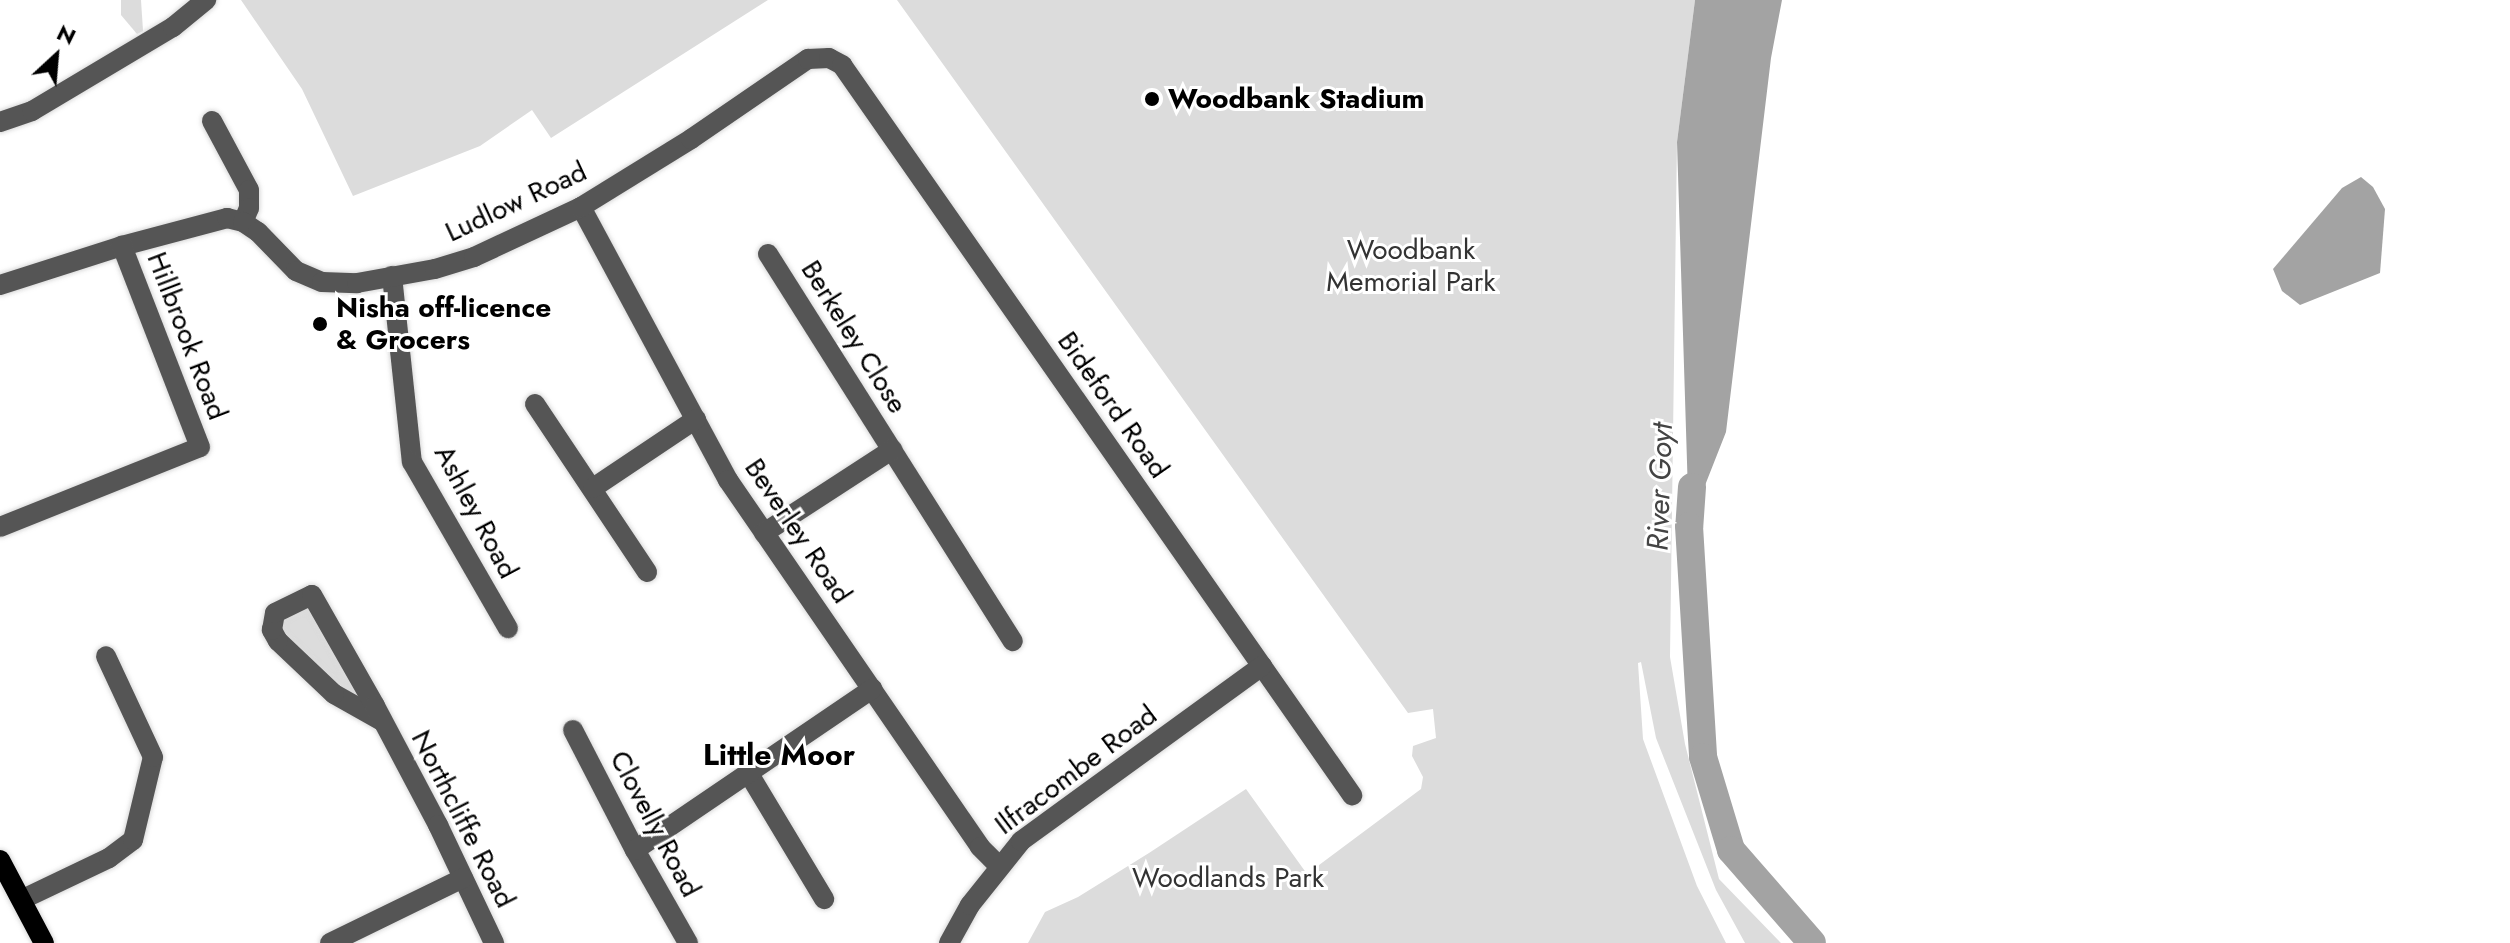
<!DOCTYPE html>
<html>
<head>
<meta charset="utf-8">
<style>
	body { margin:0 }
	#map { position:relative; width:2510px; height:943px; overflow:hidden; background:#fff; font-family:Jost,sans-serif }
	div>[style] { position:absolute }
	.green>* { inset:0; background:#dcdcdc }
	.water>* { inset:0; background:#a3a3a3 }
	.river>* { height:28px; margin:-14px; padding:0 14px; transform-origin:14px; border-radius:14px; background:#a3a3a3 }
	.roads { filter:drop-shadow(0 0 2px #dbdbdb) drop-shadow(0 0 2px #dbdbdb) }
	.minor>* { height:20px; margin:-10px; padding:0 10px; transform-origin:10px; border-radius:10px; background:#555 }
	.major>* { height:20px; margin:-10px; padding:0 10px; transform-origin:10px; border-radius:10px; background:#000 }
	.dots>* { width:22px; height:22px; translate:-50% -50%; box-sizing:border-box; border:4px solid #fff; border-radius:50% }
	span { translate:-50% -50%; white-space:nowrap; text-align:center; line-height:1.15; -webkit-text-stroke:6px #fff; paint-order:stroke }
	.poi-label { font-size:28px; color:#000; font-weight:700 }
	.left { translate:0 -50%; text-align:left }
	.street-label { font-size:28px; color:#000 }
	.park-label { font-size:28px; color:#333 }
	.water-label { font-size:30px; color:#444; font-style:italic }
	.neighbourhood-label { font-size:30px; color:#000; font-weight:700 }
	.north { position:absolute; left:16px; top:16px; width:80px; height:80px; -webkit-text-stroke:6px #fff; paint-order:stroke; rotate:26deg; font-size:22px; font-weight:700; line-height:32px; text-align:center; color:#000 }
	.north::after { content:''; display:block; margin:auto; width:28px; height:36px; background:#000; clip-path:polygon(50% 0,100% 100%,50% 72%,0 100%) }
</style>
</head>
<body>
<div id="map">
	<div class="green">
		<i style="clip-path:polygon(121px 0,141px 0,143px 31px,137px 34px,121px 15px)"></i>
		<i style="clip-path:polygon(241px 0,768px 0,551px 138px,532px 110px,480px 146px,353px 196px,302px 89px)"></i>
		<i style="clip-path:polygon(897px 0,1695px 0,1677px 142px,1670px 657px,1685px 744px,1719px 879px,1781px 943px,1745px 943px,1716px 890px,1656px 738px,1641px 662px,1638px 663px,1643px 739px,1697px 886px,1726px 943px,1028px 943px,1045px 912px,1078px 897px,1149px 853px,1246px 789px,1307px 874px,1421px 789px,1423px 777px,1412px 756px,1413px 746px,1436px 738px,1433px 709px,1408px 713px)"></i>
		<i style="clip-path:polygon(304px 596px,375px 706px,334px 694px,272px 619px)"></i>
	</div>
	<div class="water">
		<i style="clip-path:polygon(1695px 0,1782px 0,1771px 58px,1726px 432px,1689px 526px,1677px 142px)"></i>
		<i style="clip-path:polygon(2361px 177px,2373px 187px,2385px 209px,2380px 273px,2300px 305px,2282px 291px,2273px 269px,2342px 188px)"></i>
	</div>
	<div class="river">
		<i style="left:1692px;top:487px;width:39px;rotate:94deg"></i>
		<i style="left:1689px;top:526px;width:231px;rotate:86.5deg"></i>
		<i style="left:1703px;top:757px;width:97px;rotate:73.2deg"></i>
		<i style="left:1731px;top:850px;width:123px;rotate:48.9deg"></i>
	</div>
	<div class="roads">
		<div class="minor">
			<i style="left:212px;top:121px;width:78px;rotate:61.8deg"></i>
			<i style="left:249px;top:190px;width:18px;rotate:90deg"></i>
			<i style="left:249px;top:208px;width:15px;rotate:113deg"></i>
			<i style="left:0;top:122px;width:34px;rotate:-19deg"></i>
			<i style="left:32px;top:111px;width:164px;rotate:-30.8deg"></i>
			<i style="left:173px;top:27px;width:43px;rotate:-39.3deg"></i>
			<i style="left:581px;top:207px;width:310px;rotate:61.7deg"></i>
			<i style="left:728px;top:480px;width:445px;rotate:55.5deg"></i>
			<i style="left:980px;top:847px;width:27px;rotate:45deg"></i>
			<i style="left:768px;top:254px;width:458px;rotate:57.7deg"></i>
			<i style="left:392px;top:276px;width:187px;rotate:83.9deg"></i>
			<i style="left:412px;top:462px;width:192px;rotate:60deg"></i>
			<i style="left:0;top:285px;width:128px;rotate:-17.7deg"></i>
			<i style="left:122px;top:246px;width:109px;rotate:-14.9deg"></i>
			<i style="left:227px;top:218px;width:16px;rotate:14deg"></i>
			<i style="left:243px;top:222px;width:18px;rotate:34deg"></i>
			<i style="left:258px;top:232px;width:54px;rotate:45.7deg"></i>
			<i style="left:296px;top:271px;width:28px;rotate:23deg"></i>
			<i style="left:322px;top:282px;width:35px;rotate:2deg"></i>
			<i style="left:357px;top:283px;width:79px;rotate:-10.2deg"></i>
			<i style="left:435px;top:269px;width:41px;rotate:-17.1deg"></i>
			<i style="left:474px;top:257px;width:118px;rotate:-25deg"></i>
			<i style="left:581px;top:207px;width:129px;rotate:-31.7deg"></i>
			<i style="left:691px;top:139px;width:142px;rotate:-34.4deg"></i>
			<i style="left:808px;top:59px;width:21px;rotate:-3deg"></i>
			<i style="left:829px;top:58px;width:15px;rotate:28deg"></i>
			<i style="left:842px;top:65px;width:891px;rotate:55.06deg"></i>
			<i style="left:535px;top:404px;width:202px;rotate:56.3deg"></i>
			<i style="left:593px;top:488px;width:124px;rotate:-33.8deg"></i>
			<i style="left:0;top:527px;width:215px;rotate:-21.8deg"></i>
			<i style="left:200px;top:447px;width:216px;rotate:-111.2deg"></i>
			<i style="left:764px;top:533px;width:153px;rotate:-33deg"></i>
			<i style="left:382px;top:721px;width:55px;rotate:-150.6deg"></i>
			<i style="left:334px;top:694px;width:77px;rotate:-136.6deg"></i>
			<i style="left:278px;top:641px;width:13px;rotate:-119deg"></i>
			<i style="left:272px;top:630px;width:17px;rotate:-80deg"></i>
			<i style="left:275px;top:613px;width:41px;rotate:-25.9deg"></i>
			<i style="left:312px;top:595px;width:128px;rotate:60.4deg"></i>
			<i style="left:375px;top:706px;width:135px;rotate:62.1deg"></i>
			<i style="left:438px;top:825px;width:131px;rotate:64.6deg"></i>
			<i style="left:573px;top:730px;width:135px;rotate:62.7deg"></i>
			<i style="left:635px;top:850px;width:107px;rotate:60.3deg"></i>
			<i style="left:749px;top:774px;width:146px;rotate:59deg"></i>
			<i style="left:635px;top:850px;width:287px;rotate:-34.2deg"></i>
			<i style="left:23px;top:899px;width:95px;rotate:-25.5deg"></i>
			<i style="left:109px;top:858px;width:30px;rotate:-37deg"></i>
			<i style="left:133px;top:840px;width:85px;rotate:-76.5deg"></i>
			<i style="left:153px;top:757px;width:111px;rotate:-115deg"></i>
			<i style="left:330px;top:943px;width:148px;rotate:-26deg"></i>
			<i style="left:949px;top:943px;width:43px;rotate:-61.1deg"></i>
			<i style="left:970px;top:905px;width:82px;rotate:-51.4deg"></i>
			<i style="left:1021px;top:841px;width:298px;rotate:-36deg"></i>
		</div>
		<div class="major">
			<i style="left:0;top:860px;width:94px;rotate:62.1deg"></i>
		</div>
	</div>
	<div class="dots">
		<i style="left:1152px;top:99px;background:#000"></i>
		<i style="left:320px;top:324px;background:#000"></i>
	</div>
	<div class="poi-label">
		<span class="left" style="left:1168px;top:99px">Woodbank Stadium</span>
		<span class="left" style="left:336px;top:324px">Nisha off-licence<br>&amp; Grocers</span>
	</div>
	<div class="street-label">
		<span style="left:516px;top:202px;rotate:-25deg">Ludlow Road</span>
		<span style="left:187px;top:336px;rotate:69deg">Hillbrook Road</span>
		<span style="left:854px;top:337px;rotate:58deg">Berkeley Close</span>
		<span style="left:1113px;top:405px;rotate:55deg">Bideford Road</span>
		<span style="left:476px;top:512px;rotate:62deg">Ashley Road</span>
		<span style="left:798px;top:531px;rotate:56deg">Beverley Road</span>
		<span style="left:1076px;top:770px;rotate:-37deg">Ilfracombe Road</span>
		<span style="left:463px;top:819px;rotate:63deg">Northcliffe Road</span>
		<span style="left:655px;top:824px;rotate:62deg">Clovelly Road</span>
	</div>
	<div class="park-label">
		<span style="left:1411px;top:266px">Woodbank<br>Memorial Park</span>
		<span style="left:1228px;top:878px">Woodlands Park</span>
	</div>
	<div class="water-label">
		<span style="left:1660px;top:487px;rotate:-88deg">River Goyt</span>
	</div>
	<div class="neighbourhood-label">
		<span style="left:779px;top:755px">Little Moor</span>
	</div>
	<div class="north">N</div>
</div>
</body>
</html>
